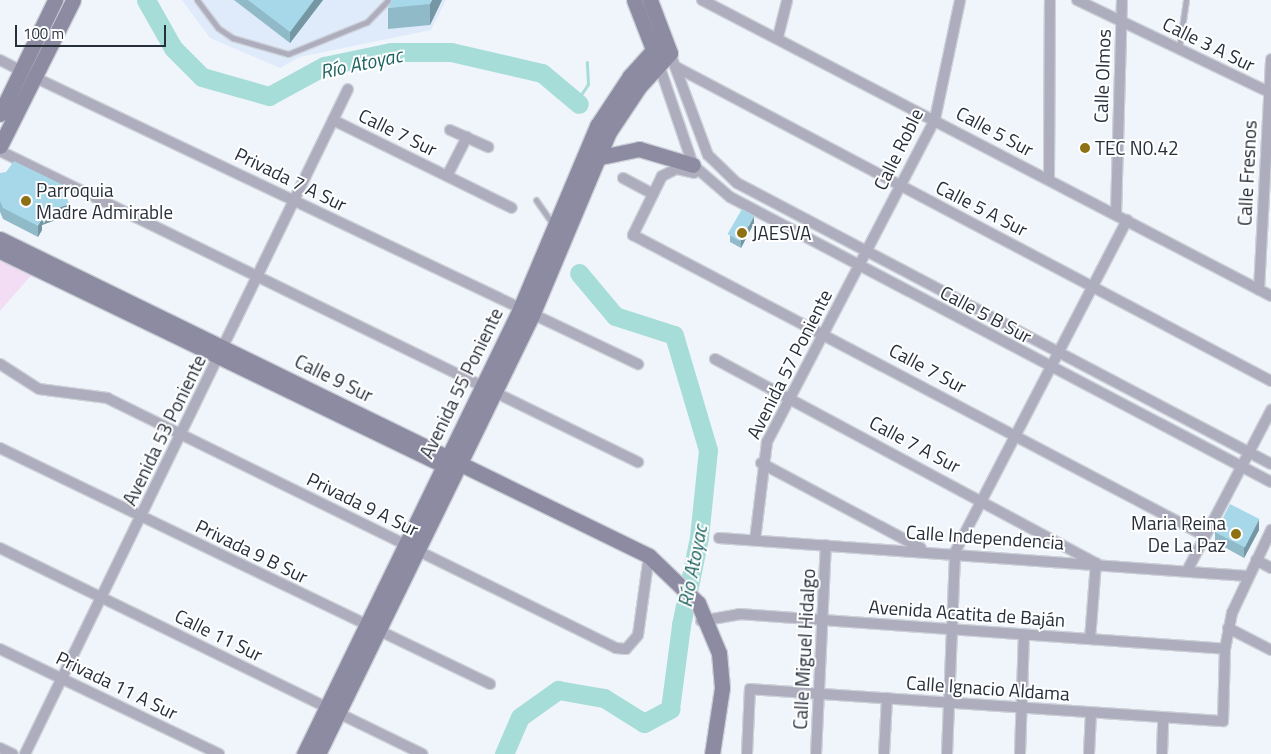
<!DOCTYPE html>
<html>
<head>
<meta charset="utf-8">
<style>
	body { margin:0 }
	#map { position:relative; width:1271px; height:754px; overflow:hidden; background:#f0f5fb; font-family:"Titillium Web",sans-serif }
	div>[style] { position:absolute }
	.built>* { inset:0; background:#dfebfa }
	.green>* { inset:0; background:#f2ddf5 }
	.stream>* { height:3px; margin:-1.5px; padding:0 1.5px; transform-origin:1.5px; border-radius:1.5px; background:#a7ddd8 }
	.river>* { height:19px; margin:-9.5px; padding:0 9.5px; transform-origin:9.5px; border-radius:9.5px; background:#a7ddd8 }
	.roads { filter:drop-shadow(1px 0 #ccd1d8) drop-shadow(-1px 0 #ccd1d8) drop-shadow(0 1px #ccd1d8) drop-shadow(0 -1px #ccd1d8) }
	.service>* { height:5px; margin:-2.5px; padding:0 2.5px; transform-origin:2.5px; border-radius:2.5px; background:#aeadbd }
	.minor>* { height:10px; margin:-5px; padding:0 5px; transform-origin:5px; border-radius:5px; background:#aeadbd }
	.secondary>* { height:15px; margin:-7.5px; padding:0 7.5px; transform-origin:7.5px; border-radius:7.5px; background:#8d8ba2 }
	.wall>* { inset:0; background:#90bac8 }
	.shaded-wall>* { inset:0; background:#7597a3 }
	.building>* { inset:0; background:#a7d8e9; transform-origin:0 0 }
	.dots>* { width:14px; height:14px; translate:-50% -50%; box-sizing:border-box; border:2px solid #fff; border-radius:50% }
	span { translate:-50% -50%; white-space:nowrap; text-align:center; line-height:1.15; -webkit-text-stroke:4px #fff; paint-order:stroke }
	.street-label { font-size:19px; color:#272f3b }
	.poi-label { font-size:19px; color:#272f3b }
	.left { translate:0 -50%; text-align:left }
	.right { translate:-100% -50%; text-align:right }
	.water-label { font-size:20px; color:#1d645f; font-style:italic }
	.scale { position:absolute; left:15px; top:25px; width:151px; height:22px; box-sizing:border-box; border:2px solid #272f3b; border-top:0; padding-left:6px; font-size:15px; line-height:18px; white-space:nowrap; color:#272f3b; -webkit-text-stroke:4px #fff; paint-order:stroke }
</style>
</head>
<body>
<div id="map">
	<div class="built">
		<i style="clip-path:polygon(182px 0,446px 0,431px 30px,300px 57px,280px 68px,210px 38px)"></i>
	</div>
	<div class="green">
		<i style="clip-path:polygon(0 254px,35px 271px,0 311px)"></i>
	</div>
	<div class="stream">
		<i style="left:578px;top:99px;width:18px;rotate:-56deg"></i>
		<i style="left:588px;top:84px;width:22px;rotate:-93deg"></i>
	</div>
	<div class="river">
		<i style="left:146px;top:0;width:55px;rotate:60.6deg"></i>
		<i style="left:173px;top:48px;width:41px;rotate:45deg"></i>
		<i style="left:202px;top:77px;width:70px;rotate:15.8deg"></i>
		<i style="left:269px;top:96px;width:63px;rotate:-28.6deg"></i>
		<i style="left:324px;top:66px;width:68px;rotate:-11.8deg"></i>
		<i style="left:391px;top:52px;width:60px"></i>
		<i style="left:451px;top:52px;width:93px;rotate:13deg"></i>
		<i style="left:542px;top:73px;width:48px;rotate:40deg"></i>
		<i style="left:504px;top:754px;width:40px;rotate:-66.6deg"></i>
		<i style="left:520px;top:717px;width:47px;rotate:-35.4deg"></i>
		<i style="left:558px;top:690px;width:47px;rotate:9.9deg"></i>
		<i style="left:604px;top:698px;width:47px;rotate:32deg"></i>
		<i style="left:644px;top:723px;width:30px;rotate:-28deg"></i>
		<i style="left:670px;top:709px;width:85px;rotate:-82.5deg"></i>
		<i style="left:681px;top:625px;width:90px;rotate:-78.4deg"></i>
		<i style="left:699px;top:537px;width:87px;rotate:-84.1deg"></i>
		<i style="left:708px;top:450px;width:120px;rotate:-106.5deg"></i>
		<i style="left:674px;top:335px;width:62px;rotate:-162.1deg"></i>
		<i style="left:615px;top:316px;width:56px;rotate:-129.9deg"></i>
	</div>
	<div class="roads">
		<div class="service">
			<i style="left:197px;top:0;width:35px;rotate:53deg"></i>
			<i style="left:218px;top:28px;width:18px;rotate:34deg"></i>
			<i style="left:233px;top:38px;width:57px;rotate:16.2deg"></i>
			<i style="left:288px;top:54px;width:85px;rotate:-22.1deg"></i>
			<i style="left:367px;top:22px;width:30px;rotate:-46deg"></i>
			<i style="left:1179px;top:48px;width:49px;rotate:-81.7deg"></i>
			<i style="left:536px;top:200px;width:32px;rotate:55deg"></i>
		</div>
		<div class="minor">
			<i style="left:702px;top:0;width:641px;rotate:27.48deg"></i>
			<i style="left:1077px;top:0;width:215px;rotate:25.6deg"></i>
			<i style="left:778px;top:37px;width:38px;rotate:-76deg"></i>
			<i style="left:670px;top:53px;width:109px;rotate:69.6deg"></i>
			<i style="left:708px;top:155px;width:40px;rotate:44deg"></i>
			<i style="left:737px;top:183px;width:603px;rotate:27.75deg"></i>
			<i style="left:0;top:60px;width:25px;rotate:27deg"></i>
			<i style="left:659px;top:65px;width:106px;rotate:71.2deg"></i>
			<i style="left:693px;top:165px;width:49px;rotate:40.9deg"></i>
			<i style="left:730px;top:197px;width:611px;rotate:27.78deg"></i>
			<i style="left:676px;top:67px;width:673px;rotate:27.82deg"></i>
			<i style="left:34px;top:77px;width:669px;rotate:25.42deg"></i>
			<i style="left:333px;top:120px;width:199px;rotate:26.2deg"></i>
			<i style="left:450px;top:130px;width:42px;rotate:24.1deg"></i>
			<i style="left:0;top:151px;width:710px;rotate:25.99deg"></i>
			<i style="left:694px;top:173px;width:18px;rotate:-167deg"></i>
			<i style="left:676px;top:169px;width:16px;rotate:153deg"></i>
			<i style="left:662px;top:176px;width:66px;rotate:116.2deg"></i>
			<i style="left:633px;top:235px;width:646px;rotate:27.75deg"></i>
			<i style="left:447px;top:176px;width:44px;rotate:-62.9deg"></i>
			<i style="left:623px;top:178px;width:34px;rotate:28deg"></i>
			<i style="left:1049px;top:179px;width:179px;rotate:-89.7deg"></i>
			<i style="left:1116px;top:214px;width:214px;rotate:-88.4deg"></i>
			<i style="left:1259px;top:290px;width:231px;rotate:-87deg"></i>
			<i style="left:715px;top:359px;width:432px;rotate:28.2deg"></i>
			<i style="left:1096px;top:563px;width:76px;rotate:94.5deg"></i>
			<i style="left:0;top:364px;width:46px;rotate:32.7deg"></i>
			<i style="left:39px;top:389px;width:69px;rotate:7.5deg"></i>
			<i style="left:107px;top:398px;width:567px;rotate:26.16deg"></i>
			<i style="left:616px;top:648px;width:10px;rotate:6deg"></i>
			<i style="left:626px;top:649px;width:18px;rotate:-49deg"></i>
			<i style="left:638px;top:635px;width:80px;rotate:-82.1deg"></i>
			<i style="left:0;top:448px;width:544px;rotate:25.72deg"></i>
			<i style="left:761px;top:463px;width:181px;rotate:28deg"></i>
			<i style="left:719px;top:538px;width:529px;rotate:4.12deg"></i>
			<i style="left:755px;top:540px;width:99px;rotate:-83deg"></i>
			<i style="left:767px;top:442px;width:364px;rotate:-62.5deg"></i>
			<i style="left:935px;top:119px;width:122px;rotate:-78.1deg"></i>
			<i style="left:0;top:548px;width:470px;rotate:26deg"></i>
			<i style="left:1256px;top:560px;width:17px;rotate:28deg"></i>
			<i style="left:1187px;top:571px;width:182px;rotate:-62.4deg"></i>
			<i style="left:701px;top:621px;width:39px;rotate:-10deg"></i>
			<i style="left:739px;top:614px;width:487px;rotate:4.1deg"></i>
			<i style="left:1228px;top:628px;width:48px;rotate:27.1deg"></i>
			<i style="left:0;top:649px;width:243px;rotate:25.6deg"></i>
			<i style="left:0;top:748px;width:14px;rotate:25deg"></i>
			<i style="left:25px;top:754px;width:739px;rotate:-64.09deg"></i>
			<i style="left:747px;top:754px;width:65px;rotate:-87.4deg"></i>
			<i style="left:750px;top:689px;width:474px;rotate:3.9deg"></i>
			<i style="left:1223px;top:721px;width:72px;rotate:-88.4deg"></i>
			<i style="left:1225px;top:649px;width:37px;rotate:-79deg"></i>
			<i style="left:1232px;top:613px;width:92px;rotate:-64.8deg"></i>
			<i style="left:816px;top:754px;width:209px;rotate:-87.3deg"></i>
			<i style="left:884px;top:754px;width:56px;rotate:-86.9deg"></i>
			<i style="left:947px;top:754px;width:202px;rotate:-87.7deg"></i>
			<i style="left:955px;top:552px;width:374px;rotate:-62.6deg"></i>
			<i style="left:1020px;top:754px;width:119px;rotate:-88.1deg"></i>
			<i style="left:1089px;top:754px;width:41px;rotate:-87.2deg"></i>
			<i style="left:1162px;top:754px;width:36px;rotate:-88deg"></i>
		</div>
		<div class="secondary">
			<i style="left:634px;top:0;width:61px;rotate:68.9deg"></i>
			<i style="left:0;top:114px;width:127px;rotate:-64.2deg"></i>
			<i style="left:0;top:146px;width:163px;rotate:-63.4deg"></i>
			<i style="left:596px;top:158px;width:44px;rotate:-11.8deg"></i>
			<i style="left:639px;top:149px;width:56px;rotate:16.5deg"></i>
			<i style="left:0;top:239px;width:722px;rotate:26.03deg"></i>
			<i style="left:649px;top:556px;width:68px;rotate:43.8deg"></i>
			<i style="left:698px;top:603px;width:54px;rotate:67.2deg"></i>
			<i style="left:719px;top:653px;width:35px;rotate:85deg"></i>
			<i style="left:722px;top:688px;width:67px;rotate:98.6deg"></i>
			<i style="left:0;top:251px;width:506px;rotate:25.76deg"></i>
			<i style="left:304px;top:754px;width:495px;rotate:-64.1deg"></i>
			<i style="left:520px;top:309px;width:199px;rotate:-67.2deg"></i>
			<i style="left:597px;top:126px;width:60px;rotate:-56.6deg"></i>
			<i style="left:630px;top:76px;width:51px;rotate:-48.2deg"></i>
			<i style="left:318px;top:754px;width:488px;rotate:-64deg"></i>
			<i style="left:532px;top:315px;width:199px;rotate:-67.2deg"></i>
			<i style="left:609px;top:132px;width:54px;rotate:-56.3deg"></i>
			<i style="left:639px;top:87px;width:46px;rotate:-47.6deg"></i>
			<i style="left:670px;top:53px;width:57px;rotate:-110.7deg"></i>
		</div>
	</div>
	<div class="wall">
		<i style="clip-path:polygon(234px 0,323px 0,290px 43px)"></i>
		<i style="clip-path:polygon(442px 0,430px 25px,388px 29px,388px 8px)"></i>
		<i style="clip-path:polygon(0 173px,69px 215px,42px 225px,42px 230px,38px 237px,3px 219px,0 212px)"></i>
		<i style="clip-path:polygon(754px 223px,741px 248px,730px 242px,730px 235px)"></i>
		<i style="clip-path:polygon(1259px 530px,1244px 558px,1215px 542px,1215px 532px)"></i>
	</div>
	<div class="shaded-wall">
		<i style="clip-path:polygon(314px 0,323px 0,290px 43px,290px 32px)"></i>
		<i style="clip-path:polygon(432px 0,442px 0,430px 25px,430px 4px)"></i>
		<i style="clip-path:polygon(69px 204px,69px 215px,42px 225px,42px 230px,38px 237px,38px 226px,35px 216px)"></i>
		<i style="clip-path:polygon(754px 216px,754px 223px,741px 248px,741px 241px)"></i>
		<i style="clip-path:polygon(1259px 519px,1259px 530px,1244px 558px,1244px 547px)"></i>
	</div>
	<div class="building">
		<i style="clip-path:polygon(248px 0,314px 0,290px 32px)"></i>
		<i style="clip-path:polygon(392px 0,432px 0,430px 4px,388px 8px)"></i>
		<i style="clip-path:polygon(14px 161px,63px 185px,69px 204px,35px 216px,42px 219px,38px 226px,3px 208px,0 201px,0 173px,6px 172px)"></i>
		<i style="left:742px;top:209px;width:14px;height:29px;rotate:30deg"></i>
		<i style="left:1230px;top:504px;width:33px;height:32px;rotate:27deg"></i>
	</div>
	<div class="dots">
		<i style="left:1085px;top:148px;background:#8f7115"></i>
		<i style="left:26px;top:201px;background:#8f7115"></i>
		<i style="left:742px;top:233px;background:#8f7115"></i>
		<i style="left:1236px;top:534px;background:#8f7115"></i>
	</div>
	<div class="street-label">
		<span style="left:1209px;top:44px;rotate:26deg">Calle 3 A Sur</span>
		<span style="left:1102px;top:76px;rotate:-88deg">Calle Olmos</span>
		<span style="left:995px;top:131px;rotate:28deg">Calle 5 Sur</span>
		<span style="left:398px;top:132px;rotate:26deg">Calle 7 Sur</span>
		<span style="left:898px;top:149px;rotate:-64deg">Calle Roble</span>
		<span style="left:1247px;top:173px;rotate:-87deg">Calle Fresnos</span>
		<span style="left:291px;top:179px;rotate:26deg">Privada 7 A Sur</span>
		<span style="left:982px;top:208px;rotate:27deg">Calle 5 A Sur</span>
		<span style="left:986px;top:314px;rotate:28deg">Calle 5 B Sur</span>
		<span style="left:789px;top:364px;rotate:-63deg">Avenida 57 Poniente</span>
		<span style="left:928px;top:368px;rotate:28deg">Calle 7 Sur</span>
		<span style="left:334px;top:378px;rotate:26deg">Calle 9 Sur</span>
		<span style="left:461px;top:383px;rotate:-64deg">Avenida 55 Poniente</span>
		<span style="left:164px;top:430px;rotate:-64deg">Avenida 53 Poniente</span>
		<span style="left:915px;top:444px;rotate:28deg">Calle 7 A Sur</span>
		<span style="left:363px;top:504px;rotate:26deg">Privada 9 A Sur</span>
		<span style="left:985px;top:537px;rotate:4deg">Calle Independencia</span>
		<span style="left:252px;top:551px;rotate:26deg">Privada 9 B Sur</span>
		<span style="left:967px;top:613px;rotate:4deg">Avenida Acatita de Baján</span>
		<span style="left:219px;top:635px;rotate:26deg">Calle 11 Sur</span>
		<span style="left:804px;top:649px;rotate:-87deg">Calle Miguel Hidalgo</span>
		<span style="left:117px;top:685px;rotate:26deg">Privada 11 A Sur</span>
		<span style="left:988px;top:688px;rotate:4deg">Calle Ignacio Aldama</span>
	</div>
	<div class="poi-label">
		<span class="left" style="left:1095px;top:148px">TEC N0.42</span>
		<span class="left" style="left:36px;top:201px">Parroquia<br>Madre Admirable</span>
		<span class="left" style="left:752px;top:233px">JAESVA</span>
		<span class="right" style="left:1226px;top:534px">Maria Reina<br>De La Paz</span>
	</div>
	<div class="water-label">
		<span style="left:361px;top:63px;rotate:-12deg">Río Atoyac</span>
		<span style="left:692px;top:566px;rotate:-79deg">Río Atoyac</span>
	</div>
	<div class="scale">100 m</div>
</div>
</body>
</html>
